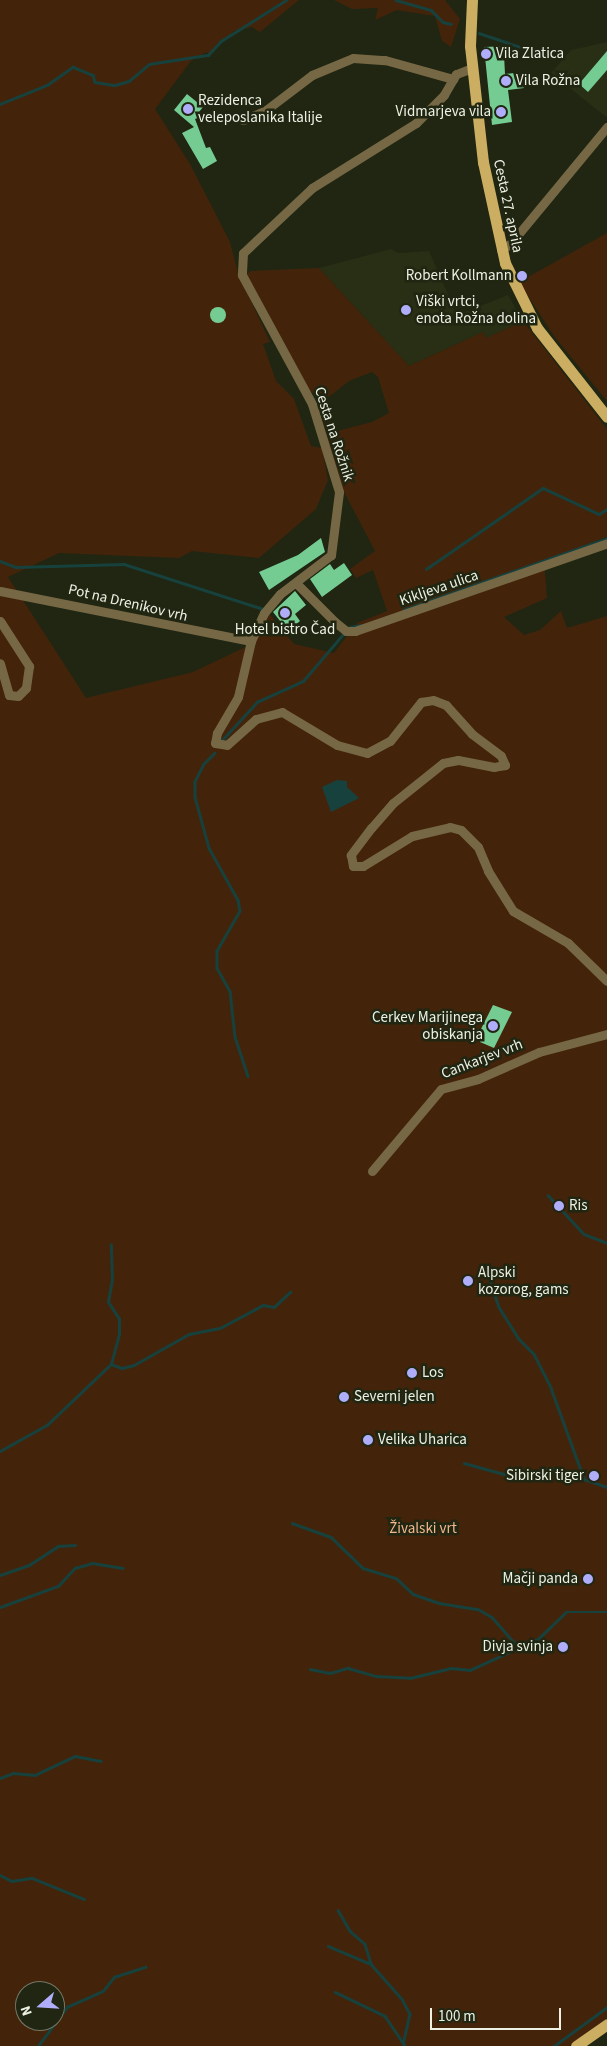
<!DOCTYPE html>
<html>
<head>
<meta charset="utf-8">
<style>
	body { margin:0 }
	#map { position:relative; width:607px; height:2046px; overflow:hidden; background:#202611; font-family:"Source Sans 3",sans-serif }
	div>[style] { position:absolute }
	.built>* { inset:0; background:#282f14 }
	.green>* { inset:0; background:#43240b }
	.water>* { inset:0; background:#17413d }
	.stream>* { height:2.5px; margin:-1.25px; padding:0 1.25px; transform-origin:1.25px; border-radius:1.25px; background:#17413d }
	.building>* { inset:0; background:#74cc93 }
	.round { border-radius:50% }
	.minor>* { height:9px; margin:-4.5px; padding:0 4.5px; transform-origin:4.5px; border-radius:4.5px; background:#766845 }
	.major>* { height:11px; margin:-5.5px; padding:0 5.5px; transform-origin:5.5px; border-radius:5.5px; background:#cbae62 }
	.dots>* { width:14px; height:14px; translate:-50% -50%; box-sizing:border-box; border:2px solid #202611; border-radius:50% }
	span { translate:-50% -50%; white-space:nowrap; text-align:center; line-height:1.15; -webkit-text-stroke:5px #202611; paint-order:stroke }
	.poi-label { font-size:15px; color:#edf1e4 }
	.left { translate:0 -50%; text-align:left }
	.right { translate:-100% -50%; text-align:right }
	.street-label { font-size:15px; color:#edf1e4 }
	.park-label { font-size:15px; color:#f3b78d }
	.north { position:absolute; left:15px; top:1981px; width:50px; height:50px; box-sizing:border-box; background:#202611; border:1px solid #727765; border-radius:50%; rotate:251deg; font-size:14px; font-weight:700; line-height:20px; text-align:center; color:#edf1e4 }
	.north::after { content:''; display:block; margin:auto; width:18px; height:22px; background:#b0aefa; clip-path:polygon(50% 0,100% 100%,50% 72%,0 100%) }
	.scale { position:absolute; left:430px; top:2008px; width:131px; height:22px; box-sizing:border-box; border:2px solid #edf1e4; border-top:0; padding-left:6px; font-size:15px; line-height:18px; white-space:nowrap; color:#edf1e4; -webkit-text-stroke:4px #202611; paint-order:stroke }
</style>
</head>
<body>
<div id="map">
	<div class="built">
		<i style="clip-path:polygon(607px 42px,607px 116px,606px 117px,551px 73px,571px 50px)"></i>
		<i style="clip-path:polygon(391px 249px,398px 253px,429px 251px,457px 315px,508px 295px,523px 321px,486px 338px,483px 332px,409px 366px,319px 268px)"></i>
	</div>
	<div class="green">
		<i style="clip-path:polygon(evenodd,0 0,299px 0,260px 32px,252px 27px,234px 31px,209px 54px,206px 52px,191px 61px,155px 109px,190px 164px,230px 242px,238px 273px,270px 342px,263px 344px,276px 381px,294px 399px,311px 446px,322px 448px,328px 480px,316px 509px,259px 558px,192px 551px,179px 558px,59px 553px,8px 577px,86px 698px,193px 672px,254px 643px,268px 612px,294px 644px,334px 653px,357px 623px,387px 611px,373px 570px,356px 578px,350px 569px,375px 551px,342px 488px,317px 408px,325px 402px,334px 432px,372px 422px,389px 413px,378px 377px,372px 372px,349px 381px,330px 396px,318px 398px,309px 390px,245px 275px,251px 271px,319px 268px,409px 366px,483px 332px,486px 338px,523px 321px,607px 429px,607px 537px,544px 561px,547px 598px,504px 617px,524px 635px,540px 630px,561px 611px,567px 628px,607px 616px,607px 2018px,569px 2046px,0 2046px,0 0,25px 1991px,55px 1991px,55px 2021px,25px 2021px,25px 1991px)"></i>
		<i style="clip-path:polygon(334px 0,445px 0,460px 19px,451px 47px,442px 41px,435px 16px,397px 10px,375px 20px,378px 8px,352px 9px)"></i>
		<i style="clip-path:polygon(607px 233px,607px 401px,554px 336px,519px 282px)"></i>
	</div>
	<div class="water">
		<i style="clip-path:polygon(337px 780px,347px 781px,347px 787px,359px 798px,331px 812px,322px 787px)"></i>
	</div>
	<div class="stream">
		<i style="left:396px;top:0;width:36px;rotate:16deg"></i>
		<i style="left:431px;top:10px;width:17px;rotate:45deg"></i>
		<i style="left:443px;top:22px;width:8px;rotate:14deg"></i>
		<i style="left:479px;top:33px;width:78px;rotate:18.7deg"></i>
		<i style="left:0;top:104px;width:51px;rotate:-22deg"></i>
		<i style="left:47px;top:85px;width:32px;rotate:-35deg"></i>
		<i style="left:73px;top:67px;width:22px;rotate:22deg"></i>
		<i style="left:93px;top:75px;width:7px;rotate:74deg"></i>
		<i style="left:95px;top:82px;width:20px;rotate:9deg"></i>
		<i style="left:115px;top:85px;width:15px;rotate:-16deg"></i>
		<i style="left:129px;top:81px;width:26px;rotate:-40deg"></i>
		<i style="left:149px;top:64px;width:60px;rotate:-8.7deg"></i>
		<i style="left:208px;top:55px;width:19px;rotate:-47deg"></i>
		<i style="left:221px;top:41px;width:77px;rotate:-32.2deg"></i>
		<i style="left:0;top:561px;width:17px;rotate:21deg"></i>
		<i style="left:16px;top:567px;width:108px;rotate:-1.6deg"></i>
		<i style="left:124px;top:564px;width:146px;rotate:17.9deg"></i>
		<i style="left:426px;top:569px;width:142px;rotate:-34.7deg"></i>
		<i style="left:543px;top:488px;width:62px;rotate:24.9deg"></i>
		<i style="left:599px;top:514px;width:9px;rotate:-32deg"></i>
		<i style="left:403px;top:610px;width:216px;rotate:-19.4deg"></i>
		<i style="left:350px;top:627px;width:11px;rotate:-10deg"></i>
		<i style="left:222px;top:740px;width:52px;rotate:-47.4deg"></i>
		<i style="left:257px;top:702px;width:51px;rotate:-24.5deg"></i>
		<i style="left:303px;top:681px;width:63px;rotate:-49.5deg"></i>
		<i style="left:215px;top:753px;width:16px;rotate:135deg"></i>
		<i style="left:204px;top:764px;width:20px;rotate:117deg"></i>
		<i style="left:195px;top:782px;width:15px;rotate:90deg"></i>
		<i style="left:195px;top:797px;width:53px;rotate:74.6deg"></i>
		<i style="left:209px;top:848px;width:60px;rotate:60.9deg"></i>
		<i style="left:238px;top:900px;width:11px;rotate:80deg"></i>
		<i style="left:240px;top:911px;width:46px;rotate:119.9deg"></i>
		<i style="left:217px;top:951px;width:17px;rotate:90deg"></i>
		<i style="left:217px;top:968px;width:26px;rotate:61deg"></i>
		<i style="left:230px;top:991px;width:46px;rotate:83.8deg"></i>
		<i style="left:235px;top:1037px;width:41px;rotate:71.6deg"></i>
		<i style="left:548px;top:1195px;width:53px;rotate:47.3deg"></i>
		<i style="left:584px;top:1234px;width:25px;rotate:21deg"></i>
		<i style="left:488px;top:1275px;width:34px;rotate:71deg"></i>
		<i style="left:499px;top:1307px;width:36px;rotate:58deg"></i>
		<i style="left:518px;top:1338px;width:23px;rotate:45deg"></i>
		<i style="left:534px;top:1354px;width:38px;rotate:63deg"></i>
		<i style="left:551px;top:1388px;width:94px;rotate:70deg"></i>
		<i style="left:111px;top:1364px;width:30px;rotate:-75deg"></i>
		<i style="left:119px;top:1335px;width:16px;rotate:-90deg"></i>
		<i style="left:119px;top:1319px;width:20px;rotate:-123deg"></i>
		<i style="left:108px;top:1302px;width:23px;rotate:-80deg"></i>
		<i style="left:112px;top:1279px;width:34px;rotate:-92deg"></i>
		<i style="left:0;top:1451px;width:54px;rotate:-29deg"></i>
		<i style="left:47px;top:1425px;width:88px;rotate:-43.6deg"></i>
		<i style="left:111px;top:1364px;width:12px;rotate:20deg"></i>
		<i style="left:122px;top:1368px;width:12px;rotate:-14deg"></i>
		<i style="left:134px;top:1365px;width:63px;rotate:-29.4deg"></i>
		<i style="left:189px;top:1334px;width:32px;rotate:-11deg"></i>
		<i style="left:220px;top:1328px;width:49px;rotate:-28.1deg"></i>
		<i style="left:263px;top:1305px;width:11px;rotate:10deg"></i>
		<i style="left:274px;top:1307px;width:22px;rotate:-43deg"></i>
		<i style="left:464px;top:1463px;width:41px;rotate:15.4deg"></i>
		<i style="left:504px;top:1474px;width:51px;rotate:-5.6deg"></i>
		<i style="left:555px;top:1469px;width:55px;rotate:19.1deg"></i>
		<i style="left:292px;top:1523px;width:41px;rotate:19.7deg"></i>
		<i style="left:331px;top:1537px;width:45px;rotate:44.1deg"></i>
		<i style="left:363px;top:1568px;width:34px;rotate:17deg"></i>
		<i style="left:396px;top:1578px;width:23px;rotate:43deg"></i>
		<i style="left:413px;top:1594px;width:28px;rotate:19deg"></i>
		<i style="left:439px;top:1603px;width:39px;rotate:9deg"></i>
		<i style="left:478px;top:1609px;width:16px;rotate:30deg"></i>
		<i style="left:492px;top:1617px;width:38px;rotate:49deg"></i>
		<i style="left:0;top:1575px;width:31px;rotate:-19deg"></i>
		<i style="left:29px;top:1565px;width:35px;rotate:-33deg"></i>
		<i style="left:58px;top:1546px;width:17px;rotate:-3deg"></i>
		<i style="left:0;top:1607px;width:62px;rotate:-19.9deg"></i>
		<i style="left:58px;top:1586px;width:25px;rotate:-47deg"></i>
		<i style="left:75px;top:1568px;width:18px;rotate:-16deg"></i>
		<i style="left:92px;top:1563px;width:31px;rotate:9deg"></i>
		<i style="left:310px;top:1669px;width:20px;rotate:11deg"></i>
		<i style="left:330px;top:1673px;width:19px;rotate:-16deg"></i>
		<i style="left:348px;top:1668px;width:29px;rotate:16deg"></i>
		<i style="left:376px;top:1676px;width:34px;rotate:3deg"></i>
		<i style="left:410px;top:1678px;width:42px;rotate:-13.7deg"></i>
		<i style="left:451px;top:1668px;width:19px;rotate:6deg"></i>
		<i style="left:470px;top:1670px;width:75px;rotate:-24.5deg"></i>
		<i style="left:538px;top:1639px;width:39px;rotate:-44deg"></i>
		<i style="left:566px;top:1612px;width:41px"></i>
		<i style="left:0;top:1778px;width:14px;rotate:-21deg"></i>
		<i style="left:13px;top:1773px;width:22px;rotate:5deg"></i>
		<i style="left:35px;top:1775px;width:44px;rotate:-25.4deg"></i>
		<i style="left:75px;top:1756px;width:26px;rotate:11deg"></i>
		<i style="left:0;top:1875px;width:13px;rotate:27deg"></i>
		<i style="left:12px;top:1881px;width:20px;rotate:-9deg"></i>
		<i style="left:32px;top:1878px;width:56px;rotate:22deg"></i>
		<i style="left:338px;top:1910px;width:24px;rotate:60deg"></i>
		<i style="left:350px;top:1931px;width:20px;rotate:41deg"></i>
		<i style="left:365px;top:1944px;width:21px;rotate:73deg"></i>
		<i style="left:328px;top:1946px;width:47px;rotate:22.7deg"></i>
		<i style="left:371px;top:1964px;width:47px;rotate:48.5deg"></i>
		<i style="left:402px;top:1999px;width:17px;rotate:62deg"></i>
		<i style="left:410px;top:2014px;width:28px;rotate:103deg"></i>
		<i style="left:335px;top:1992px;width:55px;rotate:25.6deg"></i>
		<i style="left:385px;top:2016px;width:36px;rotate:56deg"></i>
		<i style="left:38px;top:2046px;width:49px;rotate:-53.4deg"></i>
		<i style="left:67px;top:2007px;width:39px;rotate:-24deg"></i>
		<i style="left:103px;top:1991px;width:18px;rotate:-52deg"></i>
		<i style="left:114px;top:1977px;width:33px;rotate:-18deg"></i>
		<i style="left:554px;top:2046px;width:66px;rotate:-36.3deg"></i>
	</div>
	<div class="building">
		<i style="clip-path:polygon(511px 46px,512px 54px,504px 55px,505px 74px,514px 73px,515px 80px,523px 79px,524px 88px,508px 90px,512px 122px,492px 125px,484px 47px)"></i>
		<i style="clip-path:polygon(607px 51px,607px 70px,588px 92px,579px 84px)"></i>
		<i style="clip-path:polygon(187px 94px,203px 107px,199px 112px,203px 116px,195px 119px,206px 148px,210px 147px,217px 161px,203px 169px,182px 133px,194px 127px,174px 110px)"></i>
		<i class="round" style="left:210px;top:307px;width:16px;height:16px"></i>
		<i style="clip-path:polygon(321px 538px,325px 552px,269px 590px,259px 572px,298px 555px)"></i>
		<i style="clip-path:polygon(344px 563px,352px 575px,322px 597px,310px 579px,330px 564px,334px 570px)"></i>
		<i style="clip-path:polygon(295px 591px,306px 605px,295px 614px,300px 621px,288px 631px,273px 612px)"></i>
		<i style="clip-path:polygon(493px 1005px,512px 1012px,494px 1048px,480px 1042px,484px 1033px,480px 1031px)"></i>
	</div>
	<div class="minor">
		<i style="left:472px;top:68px;width:17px;rotate:159deg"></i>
		<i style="left:456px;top:74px;width:24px;rotate:120deg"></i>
		<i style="left:444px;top:95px;width:40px;rotate:135deg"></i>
		<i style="left:416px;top:123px;width:123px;rotate:148deg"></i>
		<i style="left:312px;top:188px;width:95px;rotate:136.7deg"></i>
		<i style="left:243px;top:253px;width:22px;rotate:93deg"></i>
		<i style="left:242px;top:275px;width:147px;rotate:61.5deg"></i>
		<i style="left:312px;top:404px;width:92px;rotate:72.9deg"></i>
		<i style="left:339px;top:492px;width:64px;rotate:97.2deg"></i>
		<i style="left:331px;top:555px;width:64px;rotate:142.6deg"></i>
		<i style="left:280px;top:594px;width:25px;rotate:130deg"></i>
		<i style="left:264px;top:613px;width:31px;rotate:115deg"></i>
		<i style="left:251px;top:641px;width:57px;rotate:103.1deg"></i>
		<i style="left:238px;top:697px;width:42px;rotate:120.3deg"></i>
		<i style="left:217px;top:733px;width:10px;rotate:101deg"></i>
		<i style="left:215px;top:743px;width:12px;rotate:9deg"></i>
		<i style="left:227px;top:745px;width:39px;rotate:-42deg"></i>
		<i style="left:256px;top:719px;width:27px;rotate:-15deg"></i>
		<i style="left:282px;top:712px;width:64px;rotate:31deg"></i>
		<i style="left:337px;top:745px;width:31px;rotate:15deg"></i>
		<i style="left:367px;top:753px;width:26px;rotate:-28deg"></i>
		<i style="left:390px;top:741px;width:50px;rotate:-51.5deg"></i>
		<i style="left:421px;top:702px;width:12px;rotate:-9deg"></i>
		<i style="left:433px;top:700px;width:14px;rotate:21deg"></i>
		<i style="left:446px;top:705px;width:39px;rotate:48deg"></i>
		<i style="left:472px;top:734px;width:36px;rotate:37deg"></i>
		<i style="left:501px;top:756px;width:10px;rotate:66deg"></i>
		<i style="left:505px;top:765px;width:11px;rotate:170deg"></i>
		<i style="left:494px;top:767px;width:37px;rotate:-169deg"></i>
		<i style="left:458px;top:760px;width:15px;rotate:169deg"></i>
		<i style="left:443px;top:763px;width:64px;rotate:141.3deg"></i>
		<i style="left:393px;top:803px;width:33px;rotate:131deg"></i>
		<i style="left:371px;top:828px;width:34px;rotate:127deg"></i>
		<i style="left:351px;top:855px;width:11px;rotate:80deg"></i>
		<i style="left:353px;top:866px;width:10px"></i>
		<i style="left:363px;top:866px;width:57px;rotate:-31.5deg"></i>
		<i style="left:412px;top:836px;width:39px;rotate:-13deg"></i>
		<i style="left:450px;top:827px;width:11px;rotate:15deg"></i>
		<i style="left:461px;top:830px;width:24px;rotate:45deg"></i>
		<i style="left:478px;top:847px;width:26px;rotate:67deg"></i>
		<i style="left:488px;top:871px;width:47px;rotate:58deg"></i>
		<i style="left:513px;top:911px;width:64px;rotate:30.2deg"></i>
		<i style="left:568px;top:943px;width:54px;rotate:44.3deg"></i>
		<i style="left:243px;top:120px;width:25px;rotate:-23deg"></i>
		<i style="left:266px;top:110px;width:58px;rotate:-37.3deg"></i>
		<i style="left:312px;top:75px;width:44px;rotate:-22.5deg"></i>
		<i style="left:353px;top:58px;width:32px;rotate:4deg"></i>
		<i style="left:385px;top:60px;width:71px;rotate:15.6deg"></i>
		<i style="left:501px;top:250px;width:12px;rotate:-35deg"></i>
		<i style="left:511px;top:243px;width:151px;rotate:-50.4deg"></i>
		<i style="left:296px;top:583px;width:55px;rotate:45deg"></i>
		<i style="left:335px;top:622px;width:14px;rotate:39deg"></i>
		<i style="left:346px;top:631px;width:9px"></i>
		<i style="left:355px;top:631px;width:267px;rotate:-19.2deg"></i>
		<i style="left:0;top:591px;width:256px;rotate:11.3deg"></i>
		<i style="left:0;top:621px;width:54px;rotate:57.2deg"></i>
		<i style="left:29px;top:666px;width:22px;rotate:98deg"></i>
		<i style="left:26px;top:688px;width:11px;rotate:135deg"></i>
		<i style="left:18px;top:696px;width:9px;rotate:-174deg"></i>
		<i style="left:9px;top:695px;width:33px;rotate:-106deg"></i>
		<i style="left:372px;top:1171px;width:107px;rotate:-49.9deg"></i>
		<i style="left:441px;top:1089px;width:38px;rotate:-15deg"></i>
		<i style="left:478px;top:1079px;width:67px;rotate:-23.9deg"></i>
		<i style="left:539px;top:1052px;width:70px;rotate:-14.8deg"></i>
	</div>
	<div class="major">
		<i style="left:472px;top:0;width:46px;rotate:92.5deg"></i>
		<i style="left:470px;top:46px;width:117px;rotate:83.6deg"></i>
		<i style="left:483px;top:162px;width:103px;rotate:77.7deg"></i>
		<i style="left:505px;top:263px;width:72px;rotate:63.8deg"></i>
		<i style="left:537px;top:328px;width:113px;rotate:51.8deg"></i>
		<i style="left:576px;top:2046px;width:38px;rotate:-35deg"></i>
	</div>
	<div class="dots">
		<i style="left:486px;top:54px;background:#b0aefa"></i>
		<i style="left:506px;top:81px;background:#b0aefa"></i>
		<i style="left:188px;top:109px;background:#b0aefa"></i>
		<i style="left:501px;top:112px;background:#b0aefa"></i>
		<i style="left:522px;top:276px;background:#b0aefa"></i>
		<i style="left:406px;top:310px;background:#b0aefa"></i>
		<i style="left:285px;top:613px;background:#b0aefa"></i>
		<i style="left:493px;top:1026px;background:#b0aefa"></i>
		<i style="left:559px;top:1206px;background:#b0aefa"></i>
		<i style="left:468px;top:1281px;background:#b0aefa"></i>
		<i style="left:412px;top:1373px;background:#b0aefa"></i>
		<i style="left:344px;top:1397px;background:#b0aefa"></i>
		<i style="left:368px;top:1440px;background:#b0aefa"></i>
		<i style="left:594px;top:1476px;background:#b0aefa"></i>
		<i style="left:588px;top:1579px;background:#b0aefa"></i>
		<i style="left:563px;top:1647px;background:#b0aefa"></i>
	</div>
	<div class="poi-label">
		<span class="left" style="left:496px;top:54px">Vila Zlatica</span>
		<span class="left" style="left:516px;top:81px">Vila Rožna</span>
		<span class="left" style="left:198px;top:109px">Rezidenca<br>veleposlanika Italije</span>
		<span class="right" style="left:491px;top:112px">Vidmarjeva vila</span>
		<span class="right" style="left:512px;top:276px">Robert Kollmann</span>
		<span class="left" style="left:416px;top:310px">Viški vrtci,<br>enota Rožna dolina</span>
		<span style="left:285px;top:630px">Hotel bistro Čad</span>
		<span class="right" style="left:483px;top:1026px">Cerkev Marijinega<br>obiskanja</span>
		<span class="left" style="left:569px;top:1206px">Ris</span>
		<span class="left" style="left:478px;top:1281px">Alpski<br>kozorog, gams</span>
		<span class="left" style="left:422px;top:1373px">Los</span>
		<span class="left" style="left:354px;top:1397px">Severni jelen</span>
		<span class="left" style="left:378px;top:1440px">Velika Uharica</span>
		<span class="right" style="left:584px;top:1476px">Sibirski tiger</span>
		<span class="right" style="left:578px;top:1579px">Mačji panda</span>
		<span class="right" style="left:553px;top:1647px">Divja svinja</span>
	</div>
	<div class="street-label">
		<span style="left:508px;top:206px;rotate:78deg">Cesta 27. aprila</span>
		<span style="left:334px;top:434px;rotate:72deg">Cesta na Rožnik</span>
		<span style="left:439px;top:588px;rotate:-19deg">Kikljeva ulica</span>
		<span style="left:128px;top:603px;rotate:13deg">Pot na Drenikov vrh</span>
		<span style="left:482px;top:1059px;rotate:-21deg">Cankarjev vrh</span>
	</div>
	<div class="park-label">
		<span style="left:423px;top:1529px">Živalski vrt</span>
	</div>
	<div class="north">N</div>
	<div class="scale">100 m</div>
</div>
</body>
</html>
